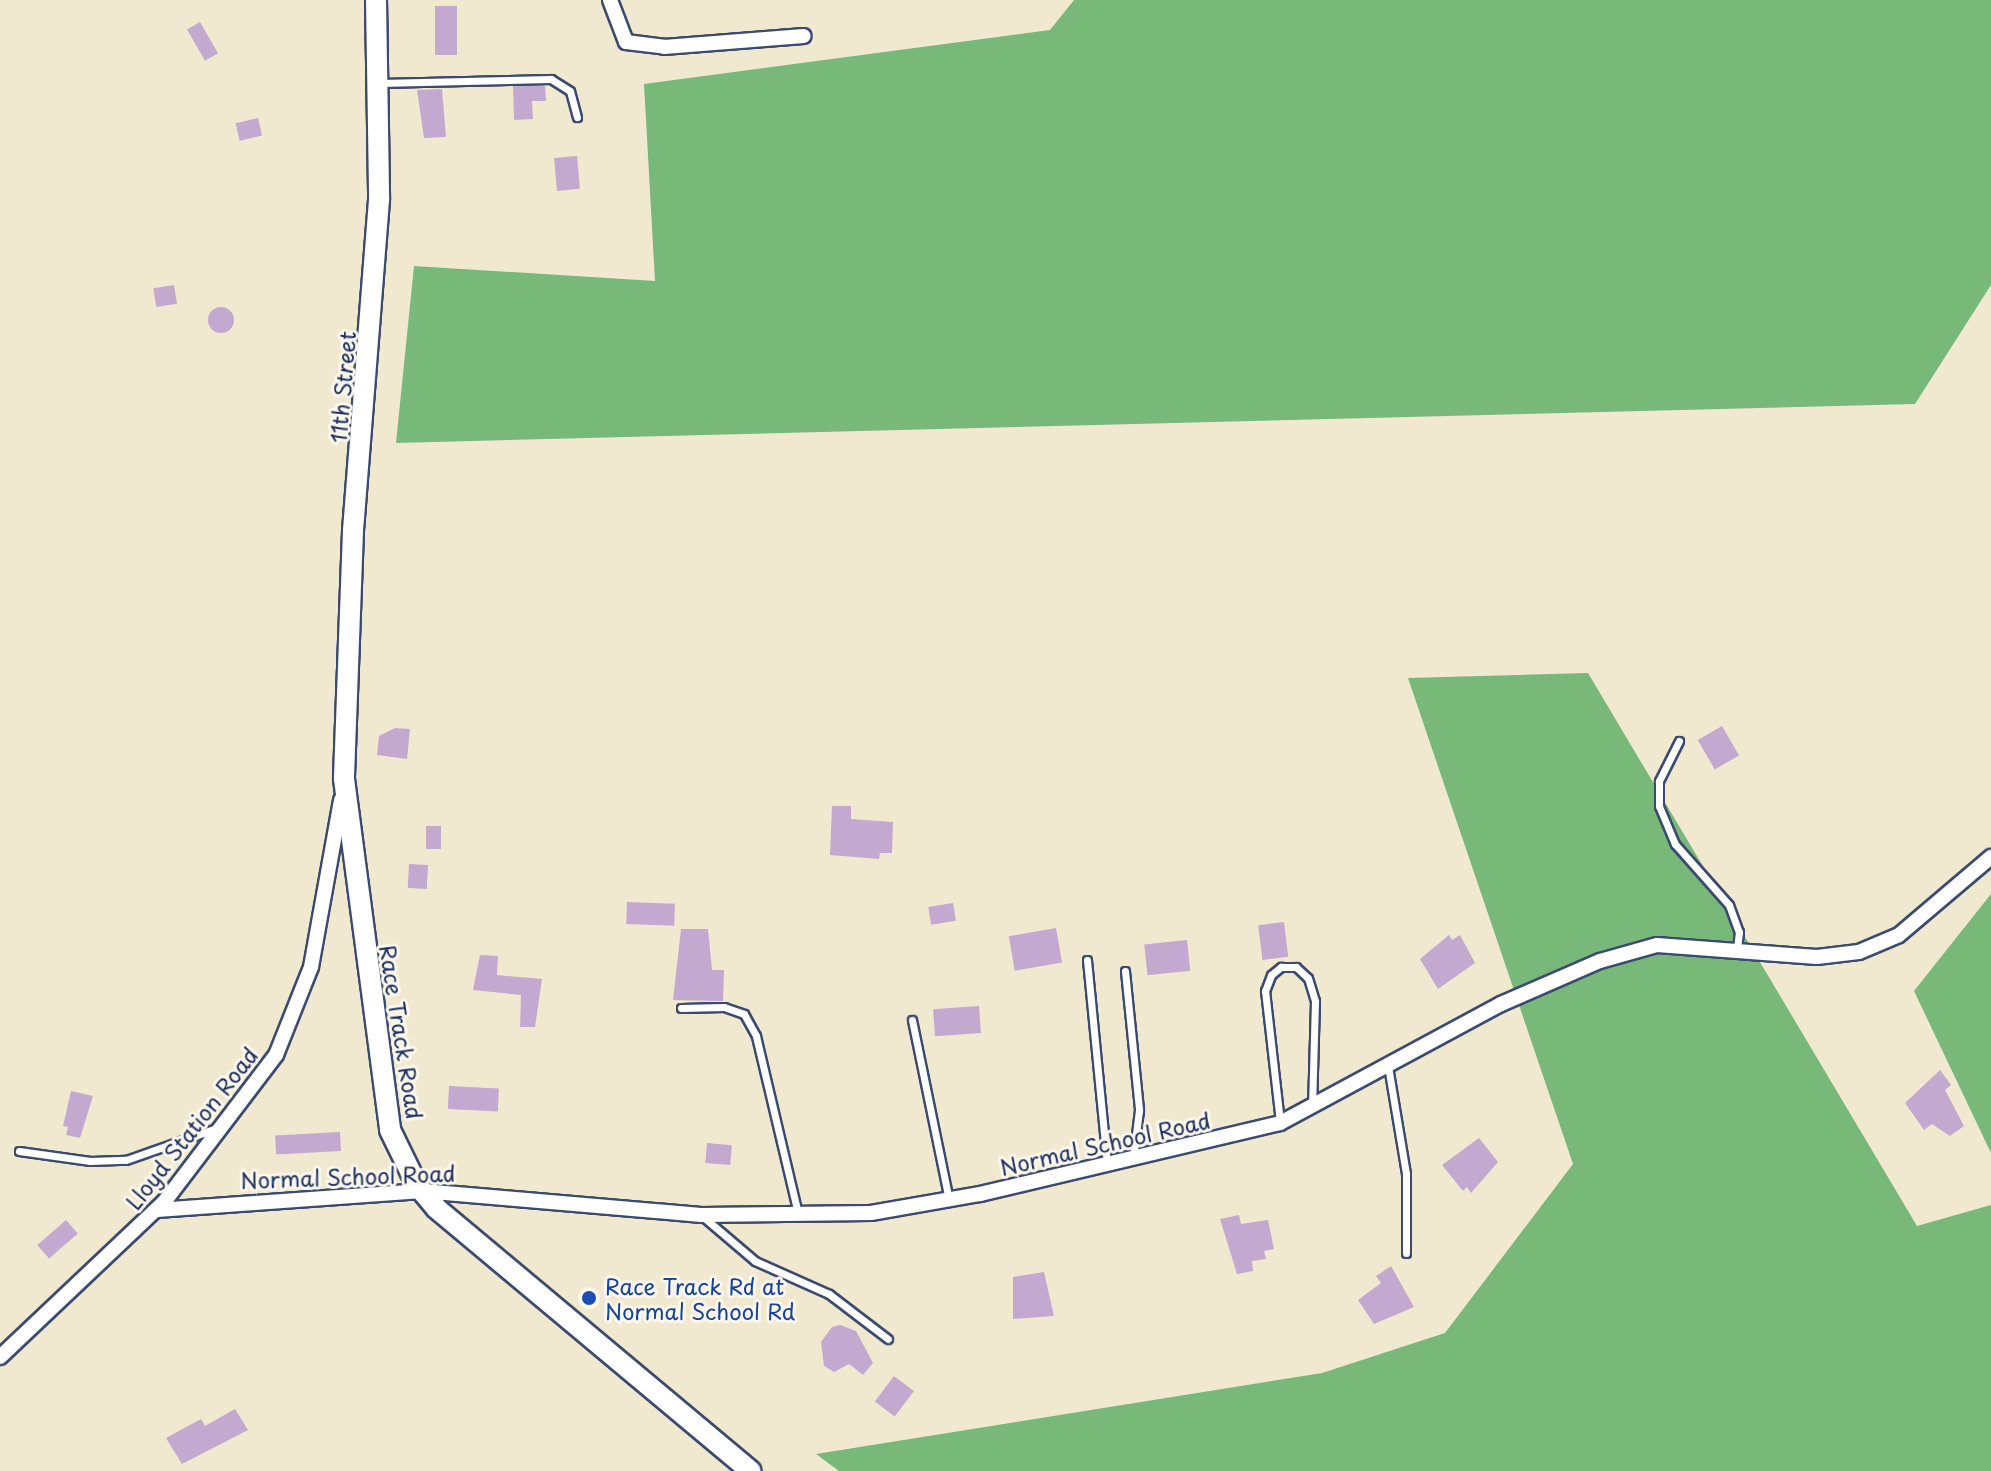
<!DOCTYPE html>
<html>
<head>
<meta charset="utf-8">
<style>
	body { margin:0 }
	#map { position:relative; width:1991px; height:1471px; overflow:hidden; background:#f0e9cf; font-family:"Playpen Sans",sans-serif }
	div>[style] { position:absolute }
	.forest>* { inset:0; background:#78b878 }
	.building>* { inset:0; background:#c3a9d0; transform-origin:0 0 }
	.round { border-radius:50% }
	.roads { filter:drop-shadow(2px 0 #3b4b6f) drop-shadow(-2px 0 #3b4b6f) drop-shadow(0 2px #3b4b6f) drop-shadow(0 -2px #3b4b6f) }
	.service>* { height:7px; margin:-3.5px; padding:0 3.5px; transform-origin:3.5px; border-radius:3.5px; background:#fff }
	.minor>* { height:14px; margin:-7px; padding:0 7px; transform-origin:7px; border-radius:7px; background:#fff }
	.secondary>* { height:20px; margin:-10px; padding:0 10px; transform-origin:10px; border-radius:10px; background:#fff }
	.dots>* { width:22px; height:22px; translate:-50% -50%; box-sizing:border-box; border:4px solid #fbf7ec; border-radius:50% }
	span { translate:-50% -50%; white-space:nowrap; text-align:center; line-height:1.15; -webkit-text-stroke:6px #fbf7ec; paint-order:stroke }
	.street-label { font-size:22px; color:#1b2f5e }
	.transit-label { font-size:22px; color:#164399 }
	.left { translate:0 -50%; text-align:left }
</style>
</head>
<body>
<div id="map">
	<div class="forest">
		<i style="clip-path:polygon(1074px 0,1991px 0,1991px 285px,1915px 404px,396px 443px,414px 266px,655px 281px,644px 84px,1050px 30px)"></i>
		<i style="clip-path:polygon(1588px 673px,1917px 1226px,1991px 1205px,1991px 1471px,839px 1471px,816px 1454px,1322px 1373px,1445px 1333px,1573px 1164px,1408px 678px)"></i>
		<i style="clip-path:polygon(1991px 894px,1991px 1153px,1914px 991px)"></i>
	</div>
	<div class="building">
		<i style="left:435px;top:6px;width:22px;height:49px"></i>
		<i style="left:200px;top:22px;width:36px;height:15px;rotate:60deg"></i>
		<i style="clip-path:polygon(513px 86px,545px 86px,546px 101px,532px 101px,533px 119px,514px 120px)"></i>
		<i style="clip-path:polygon(442px 89px,446px 137px,424px 138px,417px 90px)"></i>
		<i style="left:258px;top:118px;width:18px;height:23px;rotate:77deg"></i>
		<i style="left:577px;top:156px;width:33px;height:23px;rotate:85deg"></i>
		<i style="left:174px;top:285px;width:19px;height:21px;rotate:81deg"></i>
		<i class="round" style="left:208px;top:307px;width:26px;height:26px"></i>
		<i style="left:1722px;top:726px;width:34px;height:28px;rotate:60deg"></i>
		<i style="clip-path:polygon(395px 728px,410px 729px,407px 759px,377px 755px,379px 736px)"></i>
		<i style="clip-path:polygon(832px 806px,851px 806px,851px 819px,893px 822px,892px 853px,880px 853px,879px 859px,830px 855px)"></i>
		<i style="left:426px;top:826px;width:15px;height:23px"></i>
		<i style="left:409px;top:864px;width:19px;height:24px;rotate:3deg"></i>
		<i style="left:627px;top:902px;width:48px;height:22px;rotate:2deg"></i>
		<i style="left:953px;top:903px;width:18px;height:25px;rotate:81deg"></i>
		<i style="left:1284px;top:922px;width:35px;height:26px;rotate:83deg"></i>
		<i style="left:1056px;top:928px;width:35px;height:48px;rotate:80deg"></i>
		<i style="clip-path:polygon(681px 929px,708px 929px,712px 970px,724px 970px,723px 1001px,673px 1000px)"></i>
		<i style="clip-path:polygon(1449px 935px,1452px 940px,1460px 935px,1475px 963px,1438px 989px,1420px 959px)"></i>
		<i style="left:1187px;top:940px;width:31px;height:43px;rotate:84deg"></i>
		<i style="clip-path:polygon(480px 955px,498px 956px,497px 975px,542px 979px,535px 1027px,520px 1027px,521px 995px,473px 990px)"></i>
		<i style="left:979px;top:1006px;width:27px;height:46px;rotate:86deg"></i>
		<i style="clip-path:polygon(1940px 1070px,1951px 1085px,1945px 1090px,1964px 1126px,1950px 1136px,1932px 1124px,1924px 1130px,1905px 1103px)"></i>
		<i style="left:449px;top:1086px;width:50px;height:23px;rotate:3deg"></i>
		<i style="clip-path:polygon(71px 1091px,93px 1096px,80px 1138px,66px 1135px,68px 1127px,63px 1126px)"></i>
		<i style="left:340px;top:1132px;width:19px;height:65px;rotate:87deg"></i>
		<i style="clip-path:polygon(1479px 1138px,1498px 1162px,1471px 1193px,1467px 1187px,1463px 1191px,1442px 1165px)"></i>
		<i style="left:707px;top:1143px;width:25px;height:20px;rotate:5deg"></i>
		<i style="clip-path:polygon(1239px 1215px,1241px 1224px,1268px 1220px,1274px 1249px,1264px 1251px,1266px 1259px,1252px 1261px,1253px 1271px,1237px 1274px,1220px 1219px)"></i>
		<i style="left:66px;top:1220px;width:18px;height:38px;rotate:49deg"></i>
		<i style="clip-path:polygon(1391px 1266px,1414px 1307px,1374px 1324px,1358px 1300px,1381px 1283px,1376px 1276px)"></i>
		<i style="clip-path:polygon(1044px 1272px,1054px 1316px,1013px 1319px,1013px 1277px)"></i>
		<i style="clip-path:polygon(840px 1325px,856px 1331px,873px 1363px,863px 1375px,849px 1364px,834px 1372px,824px 1366px,821px 1342px,832px 1327px)"></i>
		<i style="left:894px;top:1376px;width:25px;height:32px;rotate:37deg"></i>
		<i style="clip-path:polygon(235px 1409px,248px 1430px,182px 1464px,166px 1438px,201px 1419px,205px 1426px)"></i>
	</div>
	<div class="roads">
		<div class="service">
			<i style="left:380px;top:83px;width:171px;rotate:-1.3deg"></i>
			<i style="left:551px;top:79px;width:22px;rotate:32deg"></i>
			<i style="left:570px;top:91px;width:27px;rotate:75deg"></i>
			<i style="left:1679px;top:741px;width:45px;rotate:116.6deg"></i>
			<i style="left:1659px;top:781px;width:25px;rotate:90deg"></i>
			<i style="left:1659px;top:806px;width:41px;rotate:67.2deg"></i>
			<i style="left:1675px;top:844px;width:81px;rotate:48.5deg"></i>
			<i style="left:1729px;top:905px;width:29px;rotate:70deg"></i>
			<i style="left:1739px;top:932px;width:17px;rotate:97deg"></i>
			<i style="left:1087px;top:960px;width:205px;rotate:84.4deg"></i>
			<i style="left:1125px;top:971px;width:140px;rotate:84.2deg"></i>
			<i style="left:1139px;top:1110px;width:48px;rotate:97.1deg"></i>
			<i style="left:681px;top:1008px;width:43px;rotate:-1.3deg"></i>
			<i style="left:724px;top:1007px;width:21px;rotate:19deg"></i>
			<i style="left:744px;top:1014px;width:25px;rotate:61deg"></i>
			<i style="left:756px;top:1036px;width:183px;rotate:76.7deg"></i>
			<i style="left:912px;top:1020px;width:184px;rotate:78.4deg"></i>
			<i style="left:1388px;top:1066px;width:109px;rotate:80.5deg"></i>
			<i style="left:1406px;top:1174px;width:79px;rotate:90deg"></i>
			<i style="left:1280px;top:1122px;width:132px;rotate:-96.5deg"></i>
			<i style="left:1265px;top:991px;width:17px;rotate:-69deg"></i>
			<i style="left:1271px;top:975px;width:13px;rotate:-39deg"></i>
			<i style="left:1281px;top:967px;width:15px"></i>
			<i style="left:1296px;top:967px;width:16px;rotate:43deg"></i>
			<i style="left:1308px;top:978px;width:24px;rotate:73deg"></i>
			<i style="left:1315px;top:1001px;width:105px;rotate:91.6deg"></i>
			<i style="left:19px;top:1151px;width:72px;rotate:8deg"></i>
			<i style="left:90px;top:1161px;width:36px;rotate:-2deg"></i>
			<i style="left:126px;top:1160px;width:96px;rotate:-19.4deg"></i>
			<i style="left:701px;top:1215px;width:71px;rotate:40.4deg"></i>
			<i style="left:755px;top:1261px;width:81px;rotate:24deg"></i>
			<i style="left:829px;top:1294px;width:74px;rotate:37.3deg"></i>
		</div>
		<div class="minor">
			<i style="left:610px;top:0;width:45px;rotate:69.1deg"></i>
			<i style="left:626px;top:42px;width:38px;rotate:7deg"></i>
			<i style="left:664px;top:47px;width:140px;rotate:-4.5deg"></i>
			<i style="left:157px;top:1210px;width:266px;rotate:-4.1deg"></i>
			<i style="left:422px;top:1191px;width:280px;rotate:4.9deg"></i>
			<i style="left:701px;top:1215px;width:170px;rotate:-0.7deg"></i>
			<i style="left:871px;top:1213px;width:111px;rotate:-9.9deg"></i>
			<i style="left:980px;top:1194px;width:308px;rotate:-13.3deg"></i>
			<i style="left:1280px;top:1123px;width:251px;rotate:-28.3deg"></i>
			<i style="left:1501px;top:1004px;width:108px;rotate:-23.5deg"></i>
			<i style="left:1600px;top:961px;width:59px;rotate:-15.7deg"></i>
			<i style="left:1657px;top:945px;width:160px;rotate:4.3deg"></i>
			<i style="left:1817px;top:957px;width:42px;rotate:-6.8deg"></i>
			<i style="left:1859px;top:952px;width:43px;rotate:-23deg"></i>
			<i style="left:1899px;top:935px;width:121px;rotate:-40.3deg"></i>
			<i style="left:0;top:1357px;width:227px;rotate:-43.4deg"></i>
			<i style="left:165px;top:1201px;width:183px;rotate:-52.8deg"></i>
			<i style="left:276px;top:1055px;width:95px;rotate:-68.3deg"></i>
			<i style="left:311px;top:967px;width:170px;rotate:-79.8deg"></i>
		</div>
		<div class="secondary">
			<i style="left:376px;top:0;width:200px;rotate:89.1deg"></i>
			<i style="left:379px;top:200px;width:332px;rotate:94.5deg"></i>
			<i style="left:353px;top:531px;width:248px;rotate:92.1deg"></i>
			<i style="left:344px;top:779px;width:354px;rotate:82.5deg"></i>
			<i style="left:390px;top:1130px;width:61px;rotate:63.9deg"></i>
			<i style="left:417px;top:1185px;width:30px;rotate:50deg"></i>
			<i style="left:436px;top:1208px;width:410px;rotate:39.9deg"></i>
		</div>
	</div>
	<div class="dots">
		<i style="left:589px;top:1298px;background:#1a4fb4"></i>
	</div>
	<div class="street-label">
		<span style="left:342px;top:387px;rotate:-85deg">11th Street</span>
		<span style="left:402px;top:1032px;rotate:81deg">Race Track Road</span>
		<span style="left:191px;top:1128px;rotate:-52deg">Lloyd Station Road</span>
		<span style="left:1105px;top:1143px;rotate:-13deg">Normal School Road</span>
		<span style="left:348px;top:1176px;rotate:-2deg">Normal School Road</span>
	</div>
	<div class="transit-label">
		<span class="left" style="left:605px;top:1298px">Race Track Rd at<br>Normal School Rd</span>
	</div>
</div>
</body>
</html>
